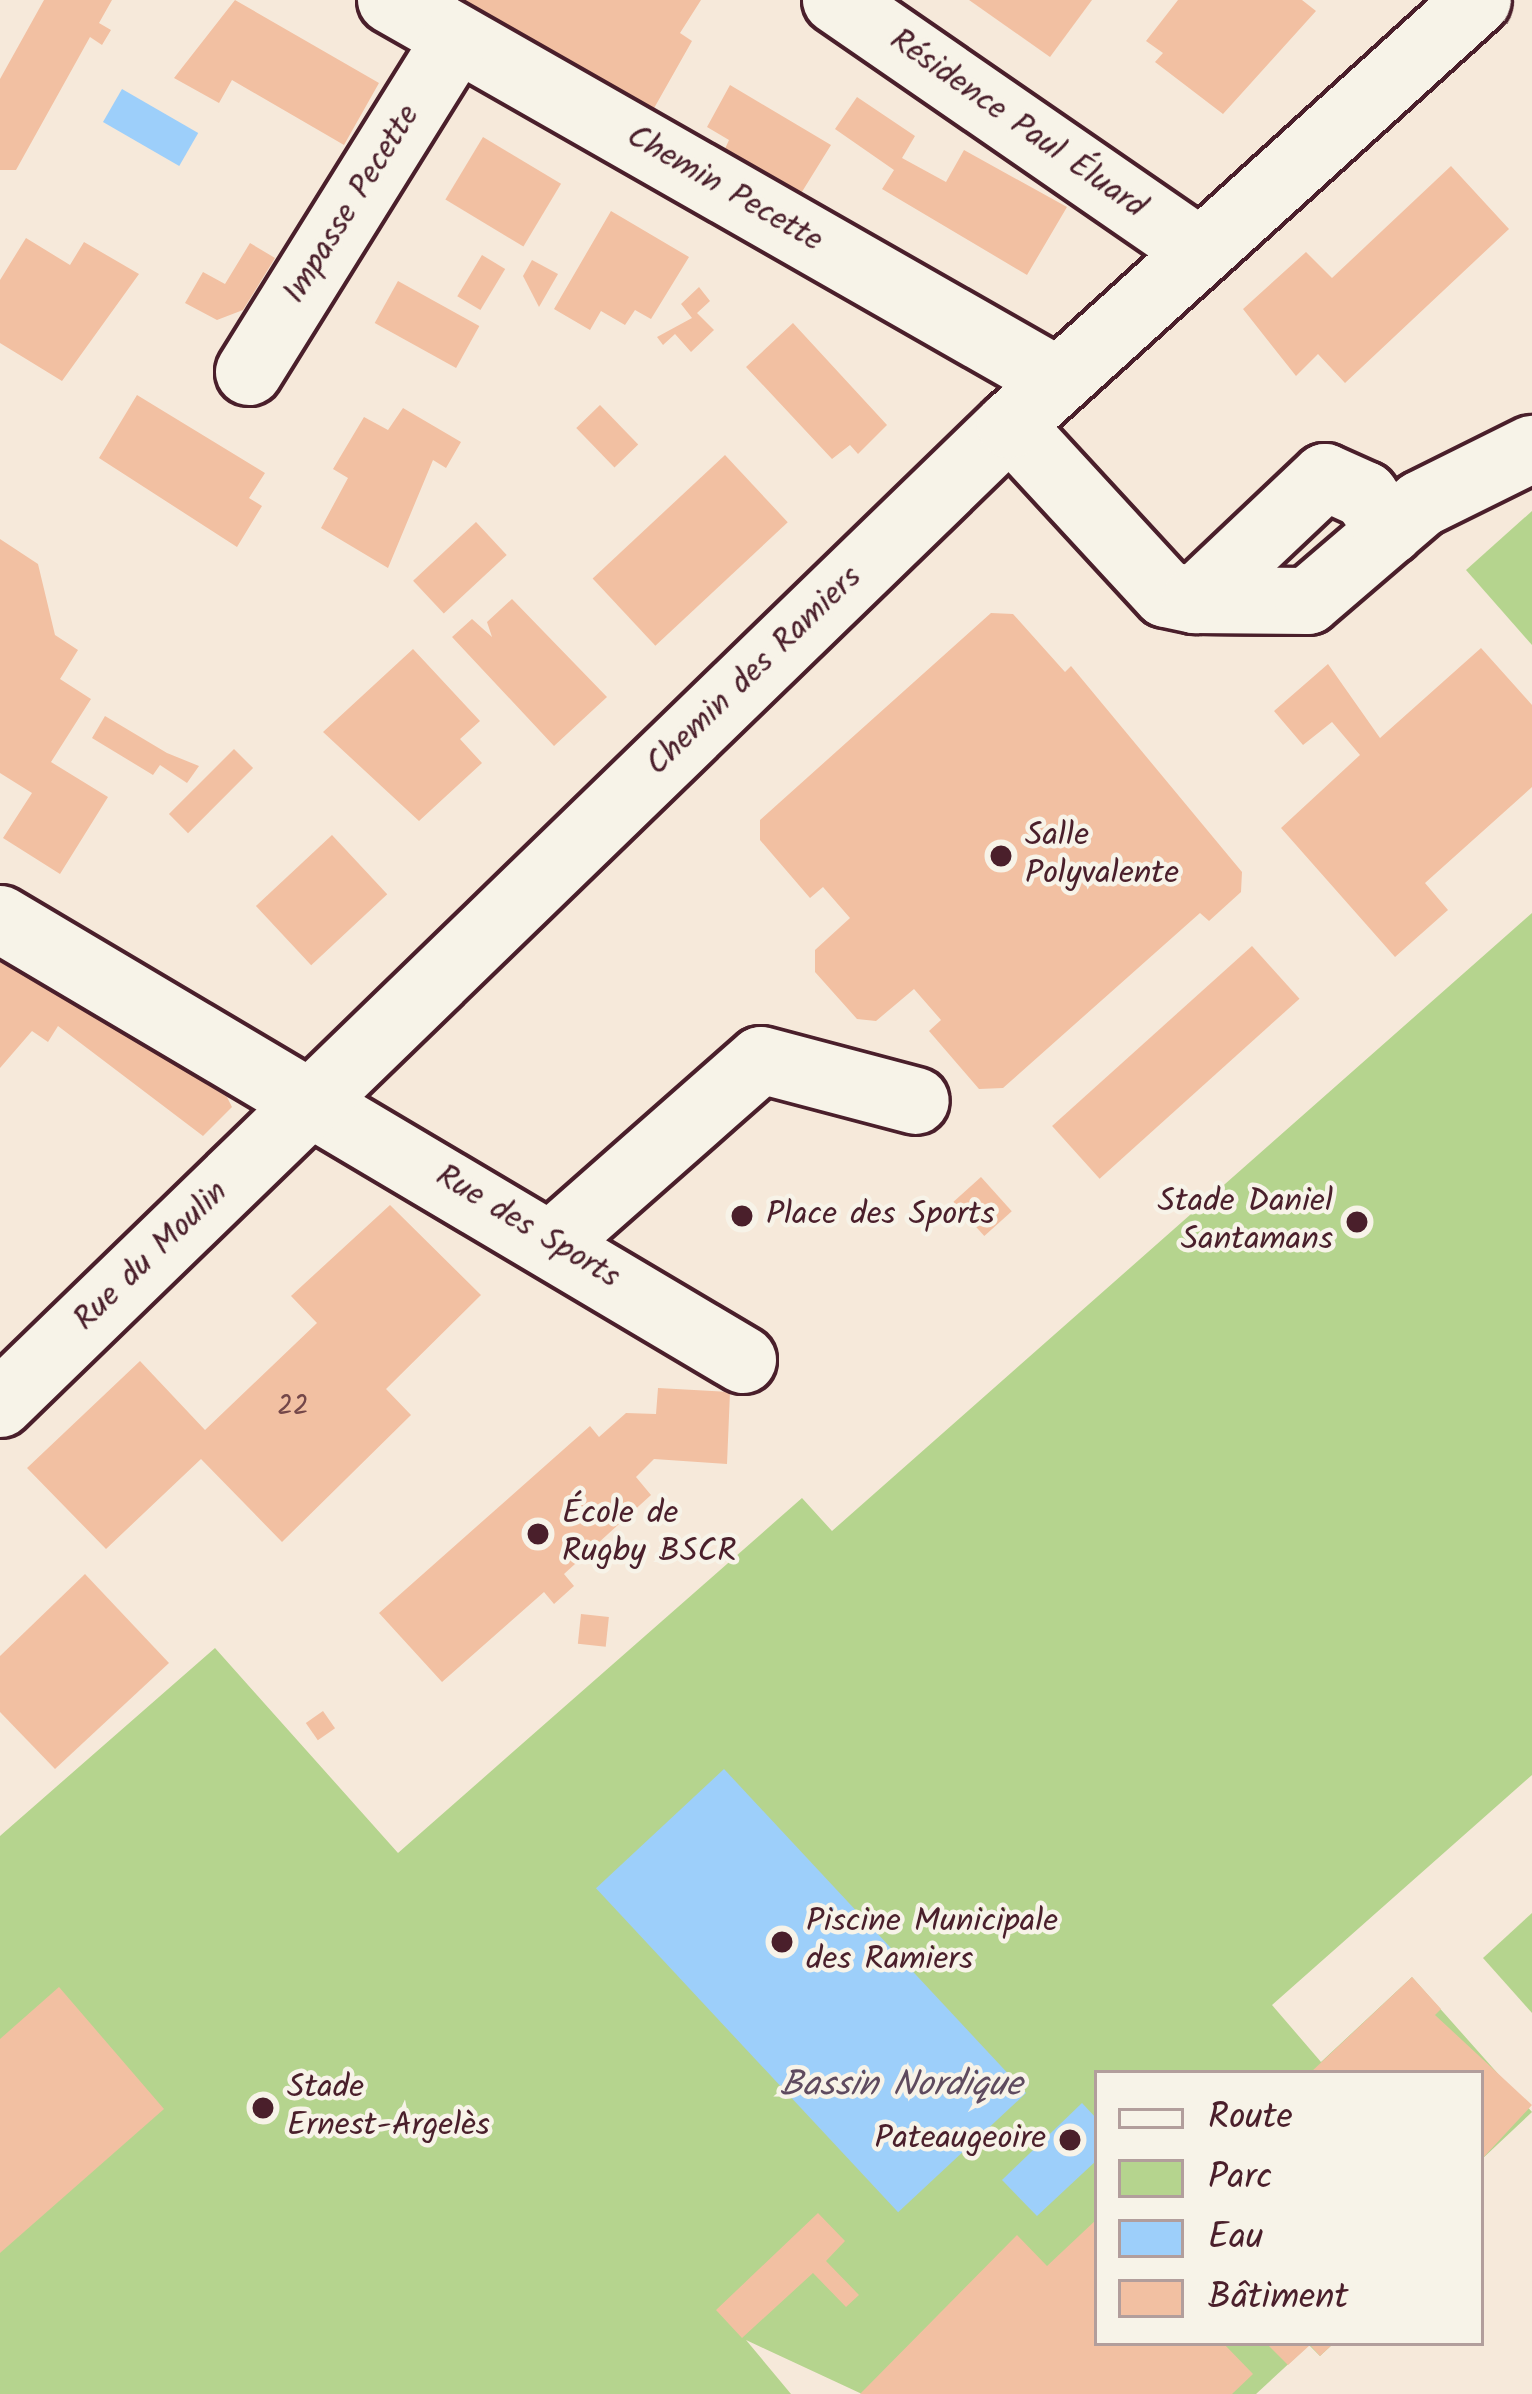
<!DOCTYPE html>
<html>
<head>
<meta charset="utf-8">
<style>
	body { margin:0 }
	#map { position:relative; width:1532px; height:2394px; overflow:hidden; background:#f6e9da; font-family:Kalam,sans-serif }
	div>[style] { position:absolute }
	.green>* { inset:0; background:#b5d48e }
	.water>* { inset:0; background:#9dcffa; transform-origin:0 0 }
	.building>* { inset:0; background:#f2c0a2; transform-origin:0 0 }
	.roads { filter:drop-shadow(3px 0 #4a1f2b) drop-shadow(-3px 0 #4a1f2b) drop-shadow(0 3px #4a1f2b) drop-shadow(0 -3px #4a1f2b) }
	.minor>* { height:66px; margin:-33px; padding:0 33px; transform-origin:33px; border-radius:33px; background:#f7f3e8 }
	.dots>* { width:33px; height:33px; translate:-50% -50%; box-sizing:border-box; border:6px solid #f7f3e8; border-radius:50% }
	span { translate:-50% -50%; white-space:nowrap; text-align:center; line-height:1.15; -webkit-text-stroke:9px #f7f3e8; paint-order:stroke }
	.number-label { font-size:27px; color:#744749 }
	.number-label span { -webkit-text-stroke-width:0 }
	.street-label { font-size:33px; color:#4a1f2b }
	.poi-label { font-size:33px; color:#4a1f2b }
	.left { translate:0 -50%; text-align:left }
	.right { translate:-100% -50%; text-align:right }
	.water-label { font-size:36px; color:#5f4b5f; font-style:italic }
	.legend { position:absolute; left:1094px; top:2070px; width:390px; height:276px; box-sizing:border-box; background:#f7f3e8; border:3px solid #b29e9c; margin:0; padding:15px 21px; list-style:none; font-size:36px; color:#4a1f2b }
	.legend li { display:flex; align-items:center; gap:24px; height:60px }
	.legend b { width:60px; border:3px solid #b29e9c }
</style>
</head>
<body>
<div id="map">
	<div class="green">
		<i style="clip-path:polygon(1532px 511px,1532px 645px,1466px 570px)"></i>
		<i style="clip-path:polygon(1532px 913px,1532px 1775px,1272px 2005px,1321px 2062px,1412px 1977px,1532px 2112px,1481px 2160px,1481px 2073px,1097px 2073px,1097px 2343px,1334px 2343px,1320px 2356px,1309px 2345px,1256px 2394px,862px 2394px,746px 2340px,791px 2394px,0 2394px,0 1836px,215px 1648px,398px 1853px,802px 1498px,832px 1531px)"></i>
		<i style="clip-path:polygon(1532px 1913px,1532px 2013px,1483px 1958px)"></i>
	</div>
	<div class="water">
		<i style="left:122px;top:89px;width:88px;height:38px;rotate:30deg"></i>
		<i style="left:724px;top:1769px;width:443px;height:175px;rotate:47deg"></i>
		<i style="clip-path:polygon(1082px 2103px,1097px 2119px,1097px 2160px,1037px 2216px,1002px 2180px)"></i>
	</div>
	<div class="building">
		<i style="clip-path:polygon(44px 0,112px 0,99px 23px,111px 30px,102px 45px,90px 37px,16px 170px,0 170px,0 79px)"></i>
		<i style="clip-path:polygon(235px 0,379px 83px,344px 145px,232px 80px,219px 103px,174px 78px)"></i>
		<i style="clip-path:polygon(462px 0,701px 0,680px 33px,692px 41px,653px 110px)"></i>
		<i style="clip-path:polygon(969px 0,1092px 0,1050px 57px)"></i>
		<i style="clip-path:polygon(1178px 0,1302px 0,1316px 11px,1223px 114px,1155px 62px,1163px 53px,1146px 41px)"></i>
		<i style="clip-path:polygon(730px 85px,831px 145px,800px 195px,724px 151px,729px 140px,707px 127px)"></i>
		<i style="clip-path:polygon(857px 97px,915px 136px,902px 158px,946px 182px,964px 150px,1067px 207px,1027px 275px,882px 189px,894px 170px,835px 129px)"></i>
		<i style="left:483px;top:137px;width:91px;height:73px;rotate:31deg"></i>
		<i style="clip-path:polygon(1451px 166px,1509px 229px,1345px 383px,1318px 354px,1296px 376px,1243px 309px,1306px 252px,1332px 278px)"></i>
		<i style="clip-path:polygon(611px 211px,689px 257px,651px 319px,635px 310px,625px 325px,601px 311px,590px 330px,554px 309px)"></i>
		<i style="clip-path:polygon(26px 238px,70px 265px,84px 242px,139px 274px,62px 381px,0 343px,0 280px)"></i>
		<i style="clip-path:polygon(250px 243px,275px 258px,243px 310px,217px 320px,185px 303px,203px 272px,225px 284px)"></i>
		<i style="left:482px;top:255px;width:27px;height:48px;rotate:31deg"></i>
		<i style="clip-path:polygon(532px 260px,558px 274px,539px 307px,523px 276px)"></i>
		<i style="left:398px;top:281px;width:93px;height:48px;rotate:29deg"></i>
		<i style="clip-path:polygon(699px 287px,710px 301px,697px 313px,714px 330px,691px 352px,675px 334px,663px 345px,657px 337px,692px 318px,681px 304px)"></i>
		<i style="clip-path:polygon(793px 323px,887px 425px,858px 454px,850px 445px,832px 459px,746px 367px)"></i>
		<i style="clip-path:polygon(137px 395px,265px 473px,249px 498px,262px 506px,237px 547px,99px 458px)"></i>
		<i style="left:600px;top:405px;width:55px;height:33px;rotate:46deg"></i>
		<i style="clip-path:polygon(403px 408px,461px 442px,446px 468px,433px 460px,388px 568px,321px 528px,348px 478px,333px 469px,364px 417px,388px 430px)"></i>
		<i style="left:725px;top:455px;width:92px;height:181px;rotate:47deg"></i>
		<i style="left:476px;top:522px;width:45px;height:86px;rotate:47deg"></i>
		<i style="clip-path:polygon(0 539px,38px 564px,55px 635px,78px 650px,60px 679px,91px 699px,51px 762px,108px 797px,60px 874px,3px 838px,32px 793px,0 773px)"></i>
		<i style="clip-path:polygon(512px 599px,607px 697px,554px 746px,452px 637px,472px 619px,492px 637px,487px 622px)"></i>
		<i style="clip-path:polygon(991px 613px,1013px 614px,1065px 672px,1071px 666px,1242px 872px,1241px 892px,1209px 921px,1200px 913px,1003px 1088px,979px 1089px,929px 1031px,941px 1020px,914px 989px,876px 1021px,857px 1019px,815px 972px,815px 950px,850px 918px,823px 887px,810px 898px,760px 840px,760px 820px)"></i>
		<i style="clip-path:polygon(1481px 648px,1532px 705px,1532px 787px,1425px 883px,1448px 910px,1395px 957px,1281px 828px,1360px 755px,1332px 722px,1303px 745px,1274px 711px,1328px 664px,1380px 738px)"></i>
		<i style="clip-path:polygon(413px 649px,480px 721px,460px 739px,482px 763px,419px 821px,323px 732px)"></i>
		<i style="clip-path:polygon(105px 716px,167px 753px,199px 766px,187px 783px,160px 765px,153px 775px,92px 738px)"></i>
		<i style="left:234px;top:749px;width:27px;height:92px;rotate:45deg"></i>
		<i style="left:332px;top:835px;width:81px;height:104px;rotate:47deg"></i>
		<i style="left:1252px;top:946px;width:71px;height:269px;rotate:48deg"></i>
		<i style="clip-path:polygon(0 953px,227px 1097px,232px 1107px,203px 1136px,58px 1026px,48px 1042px,32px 1031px,0 1068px)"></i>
		<i style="left:981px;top:1177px;width:46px;height:37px;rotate:48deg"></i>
		<i style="clip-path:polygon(390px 1205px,481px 1295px,386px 1389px,411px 1415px,282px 1542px,201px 1459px,106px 1549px,27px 1468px,140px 1361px,205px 1430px,317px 1323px,291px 1296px)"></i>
		<i style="clip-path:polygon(658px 1388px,730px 1392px,727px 1464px,654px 1459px,636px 1477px,651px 1495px,564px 1574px,574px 1586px,554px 1604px,544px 1592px,442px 1682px,379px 1613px,590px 1426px,599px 1437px,626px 1413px,656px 1414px)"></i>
		<i style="clip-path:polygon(85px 1574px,169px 1663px,55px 1769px,0 1712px,0 1656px)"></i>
		<i style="left:581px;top:1614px;width:28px;height:30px;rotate:6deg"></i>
		<i style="left:323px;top:1711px;width:21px;height:21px;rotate:55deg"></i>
		<i style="clip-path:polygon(1412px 1977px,1441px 2009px,1435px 2015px,1532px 2105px,1481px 2160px,1481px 2073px,1310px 2073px)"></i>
		<i style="clip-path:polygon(59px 1987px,164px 2109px,0 2253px,0 2039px)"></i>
		<i style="clip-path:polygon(818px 2213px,845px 2241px,826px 2261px,859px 2295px,846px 2307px,813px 2273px,742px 2338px,716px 2310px)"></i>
		<i style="clip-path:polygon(1097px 2219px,1097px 2343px,1223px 2343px,1253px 2374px,1232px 2394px,860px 2394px,1017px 2235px,1047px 2266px)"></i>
		<i style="clip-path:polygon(1266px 2343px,1334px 2343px,1320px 2356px,1310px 2345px,1288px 2365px)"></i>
	</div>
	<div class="roads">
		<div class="minor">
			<i style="left:391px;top:0;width:767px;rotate:29.71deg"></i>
			<i style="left:836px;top:0;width:440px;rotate:34.6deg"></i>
			<i style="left:249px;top:372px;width:393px;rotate:-58.1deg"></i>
			<i style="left:1010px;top:425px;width:230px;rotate:47.3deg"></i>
			<i style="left:1166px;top:594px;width:30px;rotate:12deg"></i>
			<i style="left:1195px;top:600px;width:113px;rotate:0.5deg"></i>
			<i style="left:1308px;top:601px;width:149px;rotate:-40.6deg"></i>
			<i style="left:1421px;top:504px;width:124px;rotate:-26.4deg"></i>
			<i style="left:1195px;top:600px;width:179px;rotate:-43.4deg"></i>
			<i style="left:1325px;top:477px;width:44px;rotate:24.2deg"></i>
			<i style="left:1365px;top:495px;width:44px;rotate:55.2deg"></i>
			<i style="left:0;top:919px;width:864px;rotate:30.69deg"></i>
			<i style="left:552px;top:1244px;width:278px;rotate:-41.4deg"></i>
			<i style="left:761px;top:1060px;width:160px;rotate:14.8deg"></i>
			<i style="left:0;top:1404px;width:1407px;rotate:-44.11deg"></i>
			<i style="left:1010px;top:425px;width:632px;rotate:-42.24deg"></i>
		</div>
	</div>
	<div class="dots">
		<i style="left:1001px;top:856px;background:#4a1f2b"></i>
		<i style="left:742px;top:1216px;background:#4a1f2b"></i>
		<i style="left:1357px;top:1222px;background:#4a1f2b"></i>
		<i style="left:538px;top:1534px;background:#4a1f2b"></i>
		<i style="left:782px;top:1942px;background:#4a1f2b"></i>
		<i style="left:263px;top:2108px;background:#4a1f2b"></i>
		<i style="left:1070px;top:2140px;background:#4a1f2b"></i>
	</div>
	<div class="number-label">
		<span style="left:293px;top:1407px">22</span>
	</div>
	<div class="street-label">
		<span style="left:1017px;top:125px;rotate:35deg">Résidence Paul Éluard</span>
		<span style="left:724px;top:190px;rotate:30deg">Chemin Pecette</span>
		<span style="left:353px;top:205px;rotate:-58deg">Impasse Pecette</span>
		<span style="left:755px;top:672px;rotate:-44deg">Chemin des Ramiers</span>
		<span style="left:527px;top:1228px;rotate:31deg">Rue des Sports</span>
		<span style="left:152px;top:1257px;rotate:-44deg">Rue du Moulin</span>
	</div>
	<div class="poi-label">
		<span class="left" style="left:1025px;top:856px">Salle<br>Polyvalente</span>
		<span class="right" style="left:1333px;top:1222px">Stade Daniel<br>Santamans</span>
		<span class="left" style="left:766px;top:1216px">Place des Sports</span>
		<span class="left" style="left:562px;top:1534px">École de<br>Rugby BSCR</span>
		<span class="left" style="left:806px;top:1942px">Piscine Municipale<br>des Ramiers</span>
		<span class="left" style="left:287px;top:2108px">Stade<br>Ernest-Argelès</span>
		<span class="right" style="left:1046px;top:2140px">Pateaugeoire</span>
	</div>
	<div class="water-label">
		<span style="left:901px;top:2086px">Bassin Nordique</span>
	</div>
	<ul class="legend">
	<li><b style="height:15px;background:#f7f3e8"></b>Route</li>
	<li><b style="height:33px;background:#b5d48e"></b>Parc</li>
	<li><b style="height:33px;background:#9dcffa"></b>Eau</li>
	<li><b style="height:33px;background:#f2c0a2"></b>Bâtiment</li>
	</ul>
</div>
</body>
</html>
